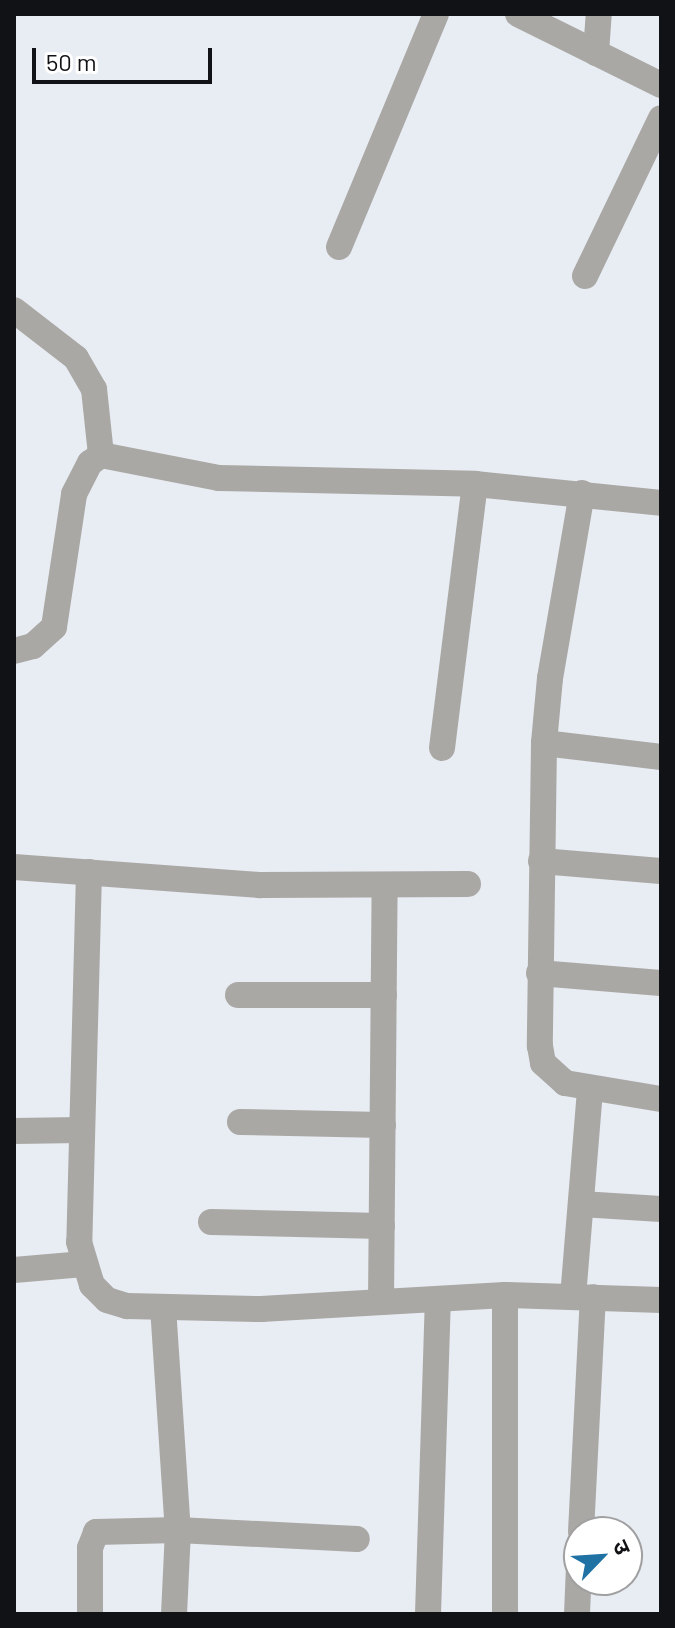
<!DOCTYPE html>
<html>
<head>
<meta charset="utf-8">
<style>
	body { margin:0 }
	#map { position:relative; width:675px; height:1628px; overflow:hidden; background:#e8ecf3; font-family:Barlow,"Noto Sans Devanagari",sans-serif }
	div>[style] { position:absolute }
	.minor>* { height:26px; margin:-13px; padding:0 13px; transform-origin:13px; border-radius:13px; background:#aaa8a5 }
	span { translate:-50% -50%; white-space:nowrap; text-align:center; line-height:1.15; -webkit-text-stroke:8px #fff; paint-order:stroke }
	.frame { position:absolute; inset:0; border:16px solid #111215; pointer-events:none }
	.north { position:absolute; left:563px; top:1516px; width:80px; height:80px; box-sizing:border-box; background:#fff; border:2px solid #a0a0a1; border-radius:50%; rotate:65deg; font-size:22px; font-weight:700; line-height:32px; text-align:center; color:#111215 }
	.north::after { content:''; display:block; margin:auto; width:28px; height:36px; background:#1f72a3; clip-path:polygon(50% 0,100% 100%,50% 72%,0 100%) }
	.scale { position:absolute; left:32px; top:48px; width:180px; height:36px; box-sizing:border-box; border:4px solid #111215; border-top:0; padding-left:10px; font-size:24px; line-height:28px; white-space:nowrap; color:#111215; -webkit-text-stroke:6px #fff; paint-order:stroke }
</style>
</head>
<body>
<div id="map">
	<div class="minor">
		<i style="left:518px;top:14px;width:160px;rotate:26.4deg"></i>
		<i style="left:596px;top:53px;width:39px;rotate:-86deg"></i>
		<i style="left:339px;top:247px;width:252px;rotate:-67.4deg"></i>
		<i style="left:585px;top:276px;width:175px;rotate:-64.3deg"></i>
		<i style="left:14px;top:310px;width:78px;rotate:37.7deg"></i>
		<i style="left:76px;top:358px;width:36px;rotate:60deg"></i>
		<i style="left:94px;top:389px;width:66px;rotate:83.9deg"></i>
		<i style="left:582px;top:493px;width:188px;rotate:99.8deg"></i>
		<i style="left:550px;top:678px;width:65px;rotate:95.3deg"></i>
		<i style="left:544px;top:743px;width:303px;rotate:90.8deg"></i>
		<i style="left:540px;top:1046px;width:17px;rotate:80deg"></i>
		<i style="left:543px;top:1063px;width:30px;rotate:42deg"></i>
		<i style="left:565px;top:1083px;width:97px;rotate:9.5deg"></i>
		<i style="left:14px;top:651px;width:20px;rotate:-15deg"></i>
		<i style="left:33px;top:646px;width:28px;rotate:-42deg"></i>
		<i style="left:54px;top:627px;width:134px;rotate:-81.4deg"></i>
		<i style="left:74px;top:494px;width:35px;rotate:-63deg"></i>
		<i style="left:90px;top:463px;width:14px;rotate:-36deg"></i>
		<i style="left:101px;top:455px;width:120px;rotate:11deg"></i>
		<i style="left:219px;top:478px;width:256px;rotate:1.3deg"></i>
		<i style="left:475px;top:484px;width:187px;rotate:5.8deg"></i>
		<i style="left:544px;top:743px;width:118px;rotate:6.8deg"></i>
		<i style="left:442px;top:748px;width:266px;rotate:-82.9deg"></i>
		<i style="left:541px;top:861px;width:120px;rotate:4.8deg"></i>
		<i style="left:14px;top:867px;width:248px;rotate:4.2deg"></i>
		<i style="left:261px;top:885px;width:207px;rotate:-0.3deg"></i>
		<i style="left:89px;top:872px;width:370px;rotate:91.5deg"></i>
		<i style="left:79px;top:1242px;width:45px;rotate:73.2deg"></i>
		<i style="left:92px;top:1285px;width:21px;rotate:45deg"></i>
		<i style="left:107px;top:1300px;width:21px;rotate:17deg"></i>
		<i style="left:127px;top:1306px;width:134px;rotate:1.3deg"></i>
		<i style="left:261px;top:1309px;width:244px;rotate:-3.3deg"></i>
		<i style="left:505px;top:1295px;width:156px;rotate:1.8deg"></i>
		<i style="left:539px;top:973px;width:122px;rotate:4.7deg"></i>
		<i style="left:238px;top:995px;width:146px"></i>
		<i style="left:240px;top:1122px;width:143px;rotate:1.2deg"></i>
		<i style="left:14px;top:1131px;width:67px;rotate:-0.9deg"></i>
		<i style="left:581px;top:1204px;width:80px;rotate:3.6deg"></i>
		<i style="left:211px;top:1222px;width:171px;rotate:1.3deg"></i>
		<i style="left:14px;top:1270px;width:70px;rotate:-4.9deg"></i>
		<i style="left:573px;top:1297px;width:208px;rotate:-85.3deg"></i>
		<i style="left:381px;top:1302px;width:417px;rotate:-89.5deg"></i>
		<i style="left:163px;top:1307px;width:224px;rotate:86.2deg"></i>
		<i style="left:178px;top:1530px;width:84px;rotate:92.7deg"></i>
		<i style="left:581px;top:1532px;width:235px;rotate:-87.1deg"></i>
		<i style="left:90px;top:1614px;width:66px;rotate:-90deg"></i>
		<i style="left:90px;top:1548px;width:17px;rotate:-69deg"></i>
		<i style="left:96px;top:1532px;width:82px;rotate:-1.4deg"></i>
		<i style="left:178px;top:1530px;width:179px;rotate:2.9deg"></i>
		<i style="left:428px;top:1614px;width:315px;rotate:-88.2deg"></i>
		<i style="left:505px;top:1614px;width:319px;rotate:-90deg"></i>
		<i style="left:577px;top:1614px;width:47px;rotate:-87.6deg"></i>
	</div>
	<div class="frame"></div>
	<div class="north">उ</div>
	<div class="scale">50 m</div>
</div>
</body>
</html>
